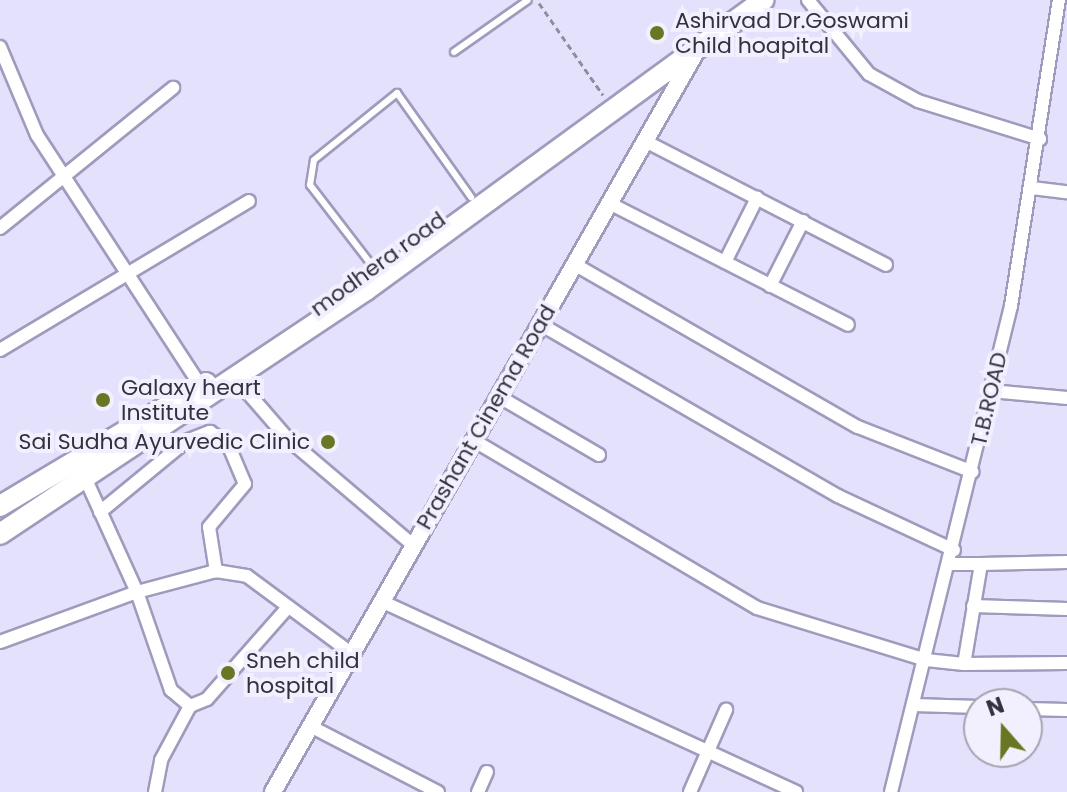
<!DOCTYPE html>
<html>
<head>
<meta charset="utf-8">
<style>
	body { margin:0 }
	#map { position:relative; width:1067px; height:792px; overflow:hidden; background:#e4e1fd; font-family:Poppins,sans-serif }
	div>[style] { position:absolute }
	.path>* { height:3px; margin-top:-1.5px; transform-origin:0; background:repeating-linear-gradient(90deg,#8f8ca1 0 6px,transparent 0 10px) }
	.roads { filter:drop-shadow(2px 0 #9f9bbc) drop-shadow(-2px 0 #9f9bbc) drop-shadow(0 2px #9f9bbc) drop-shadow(0 -2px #9f9bbc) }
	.service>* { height:6px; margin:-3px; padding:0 3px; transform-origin:3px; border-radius:3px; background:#fff }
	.minor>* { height:12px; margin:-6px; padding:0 6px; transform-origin:6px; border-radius:6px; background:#fff }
	.tertiary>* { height:16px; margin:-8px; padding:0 8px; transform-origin:8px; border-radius:8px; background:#fff }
	.primary>* { height:20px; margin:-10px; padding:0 10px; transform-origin:10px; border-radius:10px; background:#fff }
	.dots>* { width:22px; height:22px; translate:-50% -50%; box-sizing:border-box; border:4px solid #f2f0fe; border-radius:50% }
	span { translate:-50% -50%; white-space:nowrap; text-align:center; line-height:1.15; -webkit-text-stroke:8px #f2f0fe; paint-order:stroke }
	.poi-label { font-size:22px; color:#33313e }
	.left { translate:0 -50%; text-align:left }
	.right { translate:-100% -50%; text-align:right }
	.street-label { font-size:22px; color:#33313e }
	.north { position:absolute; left:963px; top:688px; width:80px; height:80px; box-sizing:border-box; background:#f2f0fe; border:2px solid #a6a4b1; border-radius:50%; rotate:340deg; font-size:22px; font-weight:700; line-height:32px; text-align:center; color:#33313e }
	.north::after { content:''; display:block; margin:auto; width:28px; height:36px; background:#697724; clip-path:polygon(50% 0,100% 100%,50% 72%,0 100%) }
</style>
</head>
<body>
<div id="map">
	<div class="path">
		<i style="left:539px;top:3px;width:112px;rotate:55.2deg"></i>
	</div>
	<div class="roads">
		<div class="service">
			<i style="left:454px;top:52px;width:90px;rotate:-35.1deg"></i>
			<i style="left:374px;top:268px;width:105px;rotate:-127.6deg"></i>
			<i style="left:310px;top:185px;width:25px;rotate:-81deg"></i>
			<i style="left:314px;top:160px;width:107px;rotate:-38.9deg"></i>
			<i style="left:397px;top:93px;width:128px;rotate:54.6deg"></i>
		</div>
		<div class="minor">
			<i style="left:808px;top:0;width:96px;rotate:50.5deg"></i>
			<i style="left:869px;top:74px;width:56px;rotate:28.9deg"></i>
			<i style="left:918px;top:101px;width:128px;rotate:17.3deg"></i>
			<i style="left:0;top:47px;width:95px;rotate:67.2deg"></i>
			<i style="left:37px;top:135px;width:306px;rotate:56.9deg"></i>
			<i style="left:645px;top:141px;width:271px;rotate:27.2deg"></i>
			<i style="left:1032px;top:188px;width:35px;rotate:7deg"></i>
			<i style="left:609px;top:203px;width:268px;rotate:27deg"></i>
			<i style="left:0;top:228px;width:223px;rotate:-39deg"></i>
			<i style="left:725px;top:262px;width:72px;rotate:-63.4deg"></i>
			<i style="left:574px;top:264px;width:327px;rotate:29.9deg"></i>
			<i style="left:858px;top:427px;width:123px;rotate:21.4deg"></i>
			<i style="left:770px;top:286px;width:73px;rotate:-63.1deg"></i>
			<i style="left:540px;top:324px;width:344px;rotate:30deg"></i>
			<i style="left:838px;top:496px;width:128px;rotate:25deg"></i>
			<i style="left:0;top:350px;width:290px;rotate:-30.9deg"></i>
			<i style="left:236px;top:379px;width:79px;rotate:49.1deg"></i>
			<i style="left:288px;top:439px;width:164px;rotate:40.3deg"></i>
			<i style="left:991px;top:391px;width:76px;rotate:5.3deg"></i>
			<i style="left:498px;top:396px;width:117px;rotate:30.3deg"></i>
			<i style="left:473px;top:440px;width:330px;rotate:30.6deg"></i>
			<i style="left:757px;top:608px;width:177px;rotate:17.1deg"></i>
			<i style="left:926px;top:660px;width:38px;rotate:6deg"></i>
			<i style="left:87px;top:482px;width:121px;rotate:65.6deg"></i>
			<i style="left:137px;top:592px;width:82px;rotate:-14.9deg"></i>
			<i style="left:216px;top:571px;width:31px;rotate:9deg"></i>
			<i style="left:247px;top:576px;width:129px;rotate:36.5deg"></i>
			<i style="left:100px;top:512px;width:112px;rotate:-39.5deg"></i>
			<i style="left:186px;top:441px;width:26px;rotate:-21deg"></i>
			<i style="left:210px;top:432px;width:22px;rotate:34deg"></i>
			<i style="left:228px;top:444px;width:43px;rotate:67deg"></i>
			<i style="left:245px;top:484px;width:56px;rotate:129.9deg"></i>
			<i style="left:209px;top:527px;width:45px;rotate:81deg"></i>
			<i style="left:1067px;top:562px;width:86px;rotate:178.7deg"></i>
			<i style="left:981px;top:564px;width:101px;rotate:99.6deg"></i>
			<i style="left:964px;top:664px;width:103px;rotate:-0.6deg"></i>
			<i style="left:951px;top:564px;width:30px"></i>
			<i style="left:381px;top:601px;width:457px;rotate:24.7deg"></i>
			<i style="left:973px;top:606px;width:94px;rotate:1.8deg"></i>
			<i style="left:0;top:642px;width:146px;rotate:-20.1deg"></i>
			<i style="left:137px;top:592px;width:104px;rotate:70.9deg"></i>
			<i style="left:171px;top:690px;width:25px;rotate:40deg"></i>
			<i style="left:190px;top:706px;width:18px;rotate:-22deg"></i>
			<i style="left:207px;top:699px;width:123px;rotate:-48.6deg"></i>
			<i style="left:914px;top:705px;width:65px;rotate:1.8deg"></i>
			<i style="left:1027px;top:709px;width:40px;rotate:1.4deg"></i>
			<i style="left:310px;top:726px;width:144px;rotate:27.3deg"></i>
			<i style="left:155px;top:792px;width:33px;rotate:-79deg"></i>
			<i style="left:161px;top:760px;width:61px;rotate:-61.8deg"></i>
			<i style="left:478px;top:792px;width:22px;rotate:-66deg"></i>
			<i style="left:690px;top:792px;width:90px;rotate:-66.3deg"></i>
			<i style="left:891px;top:792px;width:501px;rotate:-76.13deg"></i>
			<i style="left:1011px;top:306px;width:310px;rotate:-81.1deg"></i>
		</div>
		<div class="tertiary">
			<i style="left:273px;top:792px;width:852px;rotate:-60.25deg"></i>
		</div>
		<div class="primary">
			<i style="left:0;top:506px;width:240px;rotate:-30.8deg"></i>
			<i style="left:0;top:534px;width:440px;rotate:-33.7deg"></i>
			<i style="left:366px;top:290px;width:492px;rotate:-36.1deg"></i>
		</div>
	</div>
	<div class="dots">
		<i style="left:657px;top:33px;background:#697724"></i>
		<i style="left:103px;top:400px;background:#697724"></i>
		<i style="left:328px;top:442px;background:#697724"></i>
		<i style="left:228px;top:673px;background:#697724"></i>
	</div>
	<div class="poi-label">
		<span class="left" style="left:675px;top:33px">Ashirvad Dr.Goswami<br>Child hoapital</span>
		<span class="left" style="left:121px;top:400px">Galaxy heart<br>Institute</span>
		<span class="right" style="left:310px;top:442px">Sai Sudha Ayurvedic Clinic</span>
		<span class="left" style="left:246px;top:673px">Sneh child<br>hospital</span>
	</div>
	<div class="street-label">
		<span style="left:378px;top:264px;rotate:-36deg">modhera road</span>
		<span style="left:989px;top:399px;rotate:-77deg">T.B.ROAD</span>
		<span style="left:486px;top:417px;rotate:-60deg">Prashant Cinema Road</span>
	</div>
	<div class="north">N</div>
</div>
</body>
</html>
